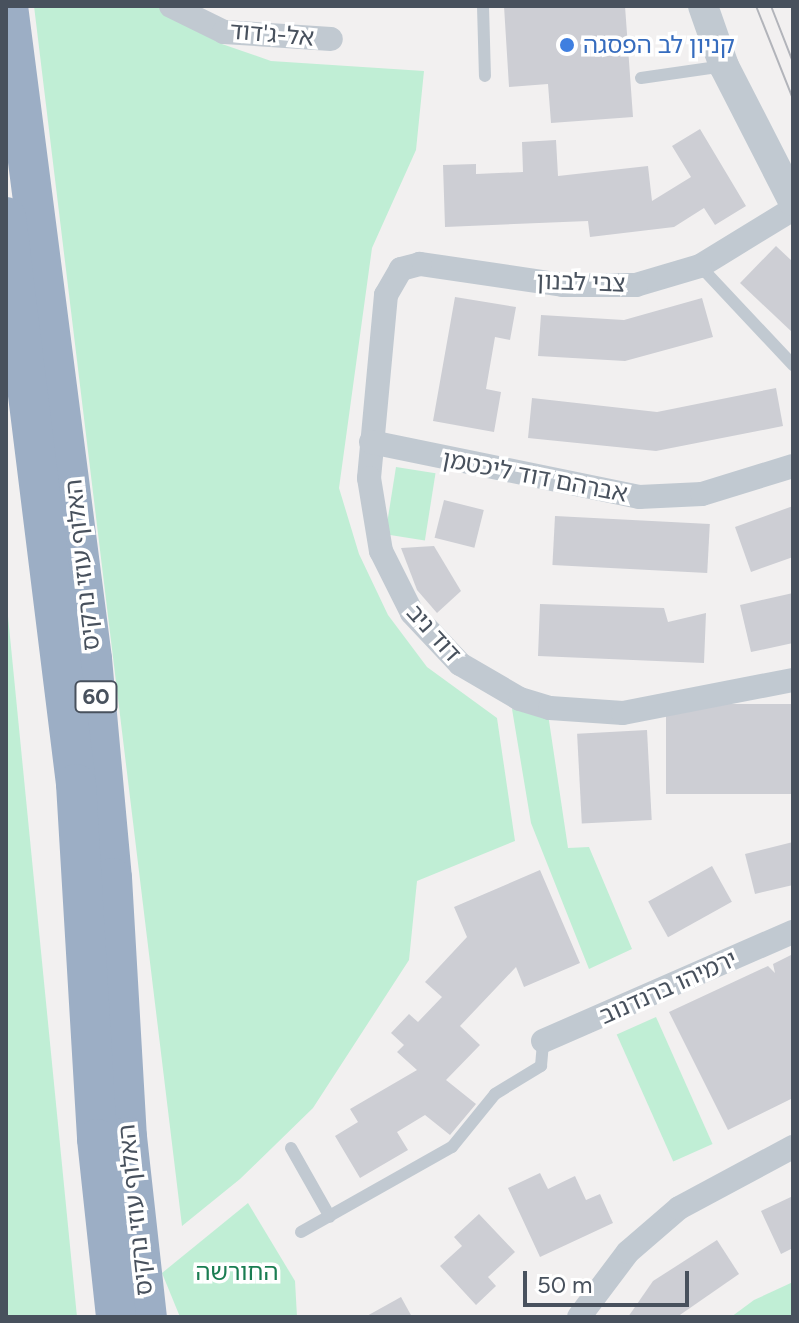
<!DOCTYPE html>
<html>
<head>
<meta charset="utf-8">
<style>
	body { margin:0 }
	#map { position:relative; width:799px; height:1323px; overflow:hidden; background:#f2f0f0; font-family:Figtree,"Noto Sans Hebrew",sans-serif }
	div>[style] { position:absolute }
	.green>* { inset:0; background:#c0eed5; transform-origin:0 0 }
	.building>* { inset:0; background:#cdced4; transform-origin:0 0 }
	.service>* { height:12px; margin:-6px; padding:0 6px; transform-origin:6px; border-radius:6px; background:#c1c9d1 }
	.minor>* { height:24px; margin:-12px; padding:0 12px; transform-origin:12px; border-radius:12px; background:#c1c9d1 }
	.tertiary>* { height:30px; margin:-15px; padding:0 15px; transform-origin:15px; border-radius:15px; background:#c1c9d1 }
	.trunk>* { height:40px; margin:-20px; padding:0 20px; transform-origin:20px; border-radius:20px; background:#9caec5 }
	.tram>* { height:2px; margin:-1px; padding:0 1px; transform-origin:1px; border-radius:1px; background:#b2b4ba }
	.dots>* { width:22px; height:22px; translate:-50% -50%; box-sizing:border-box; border:4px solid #fff; border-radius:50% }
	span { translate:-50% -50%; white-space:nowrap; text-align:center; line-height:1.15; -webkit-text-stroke:7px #fff; paint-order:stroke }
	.shield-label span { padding:2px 6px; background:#fff; border:2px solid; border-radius:6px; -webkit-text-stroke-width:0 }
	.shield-label { font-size:22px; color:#48515d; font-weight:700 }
	.street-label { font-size:24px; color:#48515d }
	.shop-label { font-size:24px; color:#366cbe }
	.left { translate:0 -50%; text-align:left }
	.park-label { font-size:24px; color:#1a7d52 }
	.frame { position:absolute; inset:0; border:8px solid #48515d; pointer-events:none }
	.scale { position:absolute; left:523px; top:1271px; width:166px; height:36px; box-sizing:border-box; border:4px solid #48515d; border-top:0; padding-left:10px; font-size:24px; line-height:28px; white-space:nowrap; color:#48515d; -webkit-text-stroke:6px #fff; paint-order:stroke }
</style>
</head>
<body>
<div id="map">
	<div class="green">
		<i style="clip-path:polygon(34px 6px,160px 6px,222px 44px,271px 61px,424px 71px,416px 150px,372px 248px,339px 488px,359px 554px,388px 615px,427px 667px,497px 718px,515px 841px,417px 881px,409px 960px,313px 1108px,240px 1179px,182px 1226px)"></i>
		<i style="left:396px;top:467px;width:40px;height:68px;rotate:9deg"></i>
		<i style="clip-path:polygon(6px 596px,77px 1317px,6px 1317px)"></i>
		<i style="clip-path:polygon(512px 709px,548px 714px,568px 848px,589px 847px,632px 949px,589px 969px,531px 823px)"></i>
		<i style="left:656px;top:1017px;width:139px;height:43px;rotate:66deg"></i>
		<i style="clip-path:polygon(248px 1203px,295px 1281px,297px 1317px,180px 1317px,162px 1273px)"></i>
		<i style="clip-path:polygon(793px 1282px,793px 1317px,731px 1317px,754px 1300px)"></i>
	</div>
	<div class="building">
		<i style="clip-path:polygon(504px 6px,625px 6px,633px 117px,551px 123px,548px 84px,509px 87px)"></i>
		<i style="clip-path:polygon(700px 129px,746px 206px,715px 225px,704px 208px,674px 227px,590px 237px,588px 221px,445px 227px,443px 165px,476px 164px,476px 174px,523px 172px,522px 142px,556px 140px,558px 176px,648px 166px,652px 201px,691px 177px,672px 146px)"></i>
		<i style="clip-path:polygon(776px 246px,793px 262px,793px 333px,740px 283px)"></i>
		<i style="clip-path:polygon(455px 297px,516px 307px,510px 340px,495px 337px,486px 389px,501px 392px,494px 432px,433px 421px)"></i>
		<i style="clip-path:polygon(702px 298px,713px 337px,625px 361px,538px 356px,541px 315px,624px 320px)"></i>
		<i style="clip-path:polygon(776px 388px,783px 426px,656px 451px,528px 438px,532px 398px,657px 412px)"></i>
		<i style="left:444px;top:500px;width:41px;height:39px;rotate:14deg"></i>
		<i style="clip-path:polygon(793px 506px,793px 557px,751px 572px,735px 527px)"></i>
		<i style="left:555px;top:516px;width:155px;height:49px;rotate:3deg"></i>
		<i style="clip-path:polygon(434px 546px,461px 591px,437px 613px,417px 590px,401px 548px)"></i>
		<i style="clip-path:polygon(793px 593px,793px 643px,751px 652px,740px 605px)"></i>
		<i style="clip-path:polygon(540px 604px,664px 608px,668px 622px,706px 613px,704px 663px,538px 656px)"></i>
		<i style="left:793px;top:704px;width:90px;height:127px;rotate:90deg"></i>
		<i style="left:647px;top:730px;width:90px;height:70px;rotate:87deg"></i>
		<i style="clip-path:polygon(793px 842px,793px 885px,755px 894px,745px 854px)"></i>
		<i style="left:712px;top:866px;width:41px;height:73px;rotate:61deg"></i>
		<i style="clip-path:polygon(540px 870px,580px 963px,524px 987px,516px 967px,460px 1026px,480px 1045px,446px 1080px,476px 1104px,450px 1135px,425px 1115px,397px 1132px,408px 1150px,360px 1178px,335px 1136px,358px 1122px,350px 1109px,417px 1070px,397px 1052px,404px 1045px,391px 1033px,409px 1014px,418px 1022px,442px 997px,425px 982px,467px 937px,454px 907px)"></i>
		<i style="clip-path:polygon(793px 954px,793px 1098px,728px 1130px,669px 1012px,768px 966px,775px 973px,773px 964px)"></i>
		<i style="clip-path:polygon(540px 1173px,548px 1189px,575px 1176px,586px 1200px,600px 1194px,613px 1223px,540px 1257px,508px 1188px)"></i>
		<i style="clip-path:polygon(793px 1196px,793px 1248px,781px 1254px,761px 1211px)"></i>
		<i style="clip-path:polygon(479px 1214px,515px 1252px,488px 1277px,496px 1286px,476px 1305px,440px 1266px,462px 1246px,454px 1237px)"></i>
		<i style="clip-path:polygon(717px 1240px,739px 1274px,677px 1317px,628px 1317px,653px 1281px)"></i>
		<i style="clip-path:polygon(401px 1297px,412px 1317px,365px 1317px)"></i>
	</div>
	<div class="service">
		<i style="left:483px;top:6px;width:70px;rotate:88.4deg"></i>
		<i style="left:641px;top:78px;width:84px;rotate:-8.2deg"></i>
		<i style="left:700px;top:266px;width:136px;rotate:46.8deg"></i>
		<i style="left:291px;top:1148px;width:79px;rotate:60.5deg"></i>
		<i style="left:301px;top:1232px;width:173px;rotate:-29.4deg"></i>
		<i style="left:452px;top:1147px;width:68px;rotate:-50.9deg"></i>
		<i style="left:495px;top:1094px;width:54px;rotate:-31.3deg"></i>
		<i style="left:541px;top:1066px;width:25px;rotate:-85deg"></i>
	</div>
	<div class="minor">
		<i style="left:171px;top:6px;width:59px;rotate:26.1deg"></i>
		<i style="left:224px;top:32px;width:107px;rotate:3.7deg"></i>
		<i style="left:793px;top:209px;width:109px;rotate:148.5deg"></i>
		<i style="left:700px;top:266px;width:67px;rotate:163.5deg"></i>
		<i style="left:636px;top:285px;width:73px;rotate:180deg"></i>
		<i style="left:563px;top:285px;width:145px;rotate:-171.6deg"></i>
		<i style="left:420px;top:264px;width:20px;rotate:165deg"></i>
		<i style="left:401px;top:269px;width:30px;rotate:120deg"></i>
		<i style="left:386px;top:295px;width:184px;rotate:95.3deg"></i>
		<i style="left:369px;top:478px;width:74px;rotate:80.7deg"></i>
		<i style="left:381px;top:551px;width:69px;rotate:63.4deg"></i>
		<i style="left:412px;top:613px;width:70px;rotate:46.7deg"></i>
		<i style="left:460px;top:664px;width:69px;rotate:30.3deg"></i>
		<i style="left:520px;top:699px;width:31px;rotate:17deg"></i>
		<i style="left:550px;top:708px;width:73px;rotate:3.9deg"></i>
		<i style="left:623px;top:713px;width:173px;rotate:-11deg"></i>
		<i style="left:371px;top:442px;width:274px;rotate:11.6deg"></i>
		<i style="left:639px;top:497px;width:63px;rotate:-2.7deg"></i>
		<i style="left:702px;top:494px;width:95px;rotate:-17.1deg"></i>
		<i style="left:543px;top:1041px;width:273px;rotate:-23.6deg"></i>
		<i style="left:579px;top:1317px;width:81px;rotate:-53deg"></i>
		<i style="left:628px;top:1252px;width:67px;rotate:-40.8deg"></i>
		<i style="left:679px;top:1208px;width:129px;rotate:-28.2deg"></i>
	</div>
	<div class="tertiary">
		<i style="left:703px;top:6px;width:64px;rotate:70.7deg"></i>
		<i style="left:724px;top:66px;width:152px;rotate:62.9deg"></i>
	</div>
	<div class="trunk">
		<i style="left:8px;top:6px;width:658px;rotate:82.67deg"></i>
		<i style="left:92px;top:659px;width:220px;rotate:84.8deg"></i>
		<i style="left:112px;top:878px;width:259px;rotate:86.7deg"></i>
		<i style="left:127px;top:1137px;width:181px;rotate:83.7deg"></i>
		<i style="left:6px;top:217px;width:571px;rotate:82.96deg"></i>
		<i style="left:76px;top:784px;width:356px;rotate:86.6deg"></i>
		<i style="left:97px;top:1139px;width:179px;rotate:83.9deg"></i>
	</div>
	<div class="tram">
		<i style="left:756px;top:6px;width:100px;rotate:68.3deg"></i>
		<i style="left:771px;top:6px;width:60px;rotate:68.6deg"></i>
	</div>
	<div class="dots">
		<i style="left:567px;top:45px;background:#3f7fe0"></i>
	</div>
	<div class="shield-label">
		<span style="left:96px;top:697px">60</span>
	</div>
	<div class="street-label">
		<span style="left:272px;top:34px;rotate:5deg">אל-ג'דוד</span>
		<span style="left:581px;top:282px;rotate:2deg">צבי לבנון</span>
		<span style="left:535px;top:476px;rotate:11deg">אברהם דוד ליכטמן</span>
		<span style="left:82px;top:565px;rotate:-96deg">האלוף עוזי נרקיס</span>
		<span style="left:434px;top:633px;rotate:48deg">דוד ניב</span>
		<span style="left:668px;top:987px;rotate:-24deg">ירמיהו ברנדנוב</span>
		<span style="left:135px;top:1210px;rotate:-96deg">האלוף עוזי נרקיס</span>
	</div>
	<div class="shop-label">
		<span class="left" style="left:583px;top:45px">קניון לב הפסגה</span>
	</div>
	<div class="park-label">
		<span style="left:237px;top:1272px">החורשה</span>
	</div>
	<div class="frame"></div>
	<div class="scale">50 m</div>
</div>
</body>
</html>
